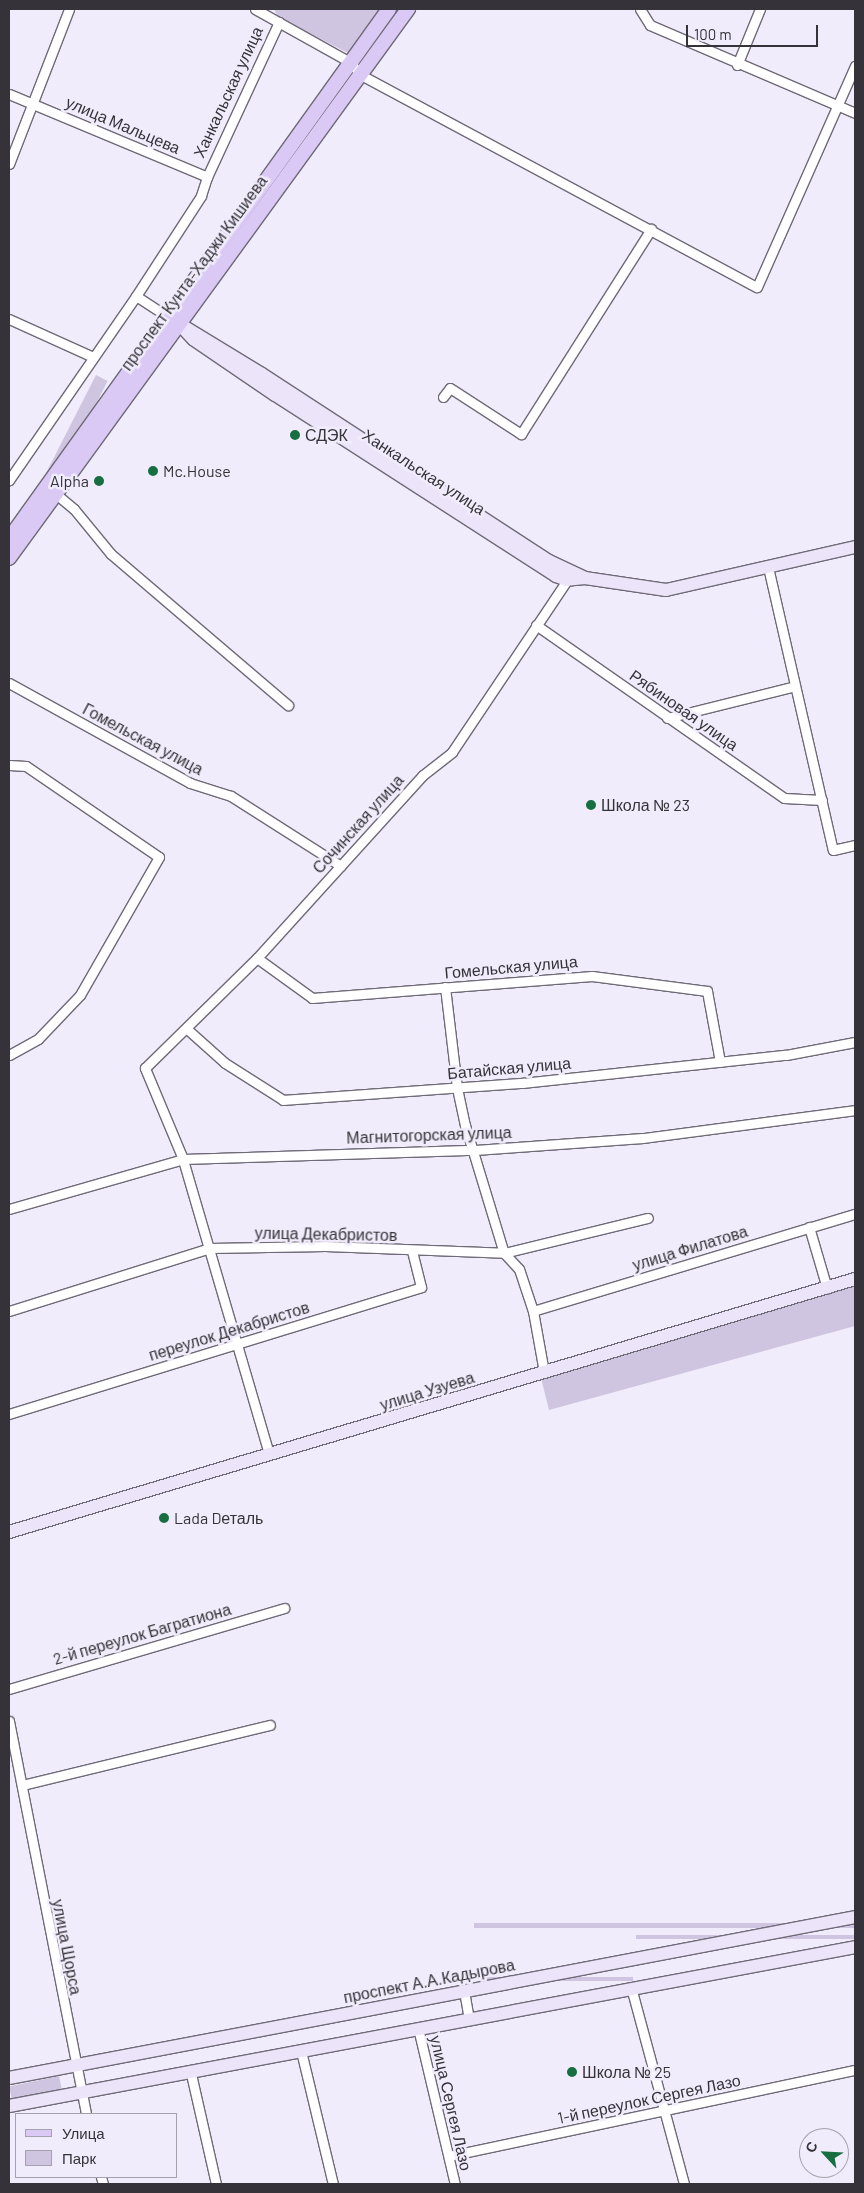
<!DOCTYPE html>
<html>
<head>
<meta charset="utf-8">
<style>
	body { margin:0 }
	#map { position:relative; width:864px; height:2193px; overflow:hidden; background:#f1ecfb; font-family:Barlow,sans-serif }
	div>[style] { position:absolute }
	.green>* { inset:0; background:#cfc5e0; transform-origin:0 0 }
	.roads { filter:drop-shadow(1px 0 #6f6a77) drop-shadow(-1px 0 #6f6a77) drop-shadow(0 1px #6f6a77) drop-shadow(0 -1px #6f6a77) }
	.street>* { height:9px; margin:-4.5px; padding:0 4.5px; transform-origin:4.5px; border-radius:4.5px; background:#fff }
	.secondary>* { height:12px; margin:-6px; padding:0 6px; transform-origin:6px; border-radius:6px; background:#ece4f9 }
	.primary>* { height:14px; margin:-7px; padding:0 7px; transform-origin:7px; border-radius:7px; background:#dac9f4 }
	.dots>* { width:14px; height:14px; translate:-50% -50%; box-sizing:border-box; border:2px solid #f1ecfb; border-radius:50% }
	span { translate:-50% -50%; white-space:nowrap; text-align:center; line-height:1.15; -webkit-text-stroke:5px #f1ecfb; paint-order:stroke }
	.street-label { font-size:16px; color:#353339 }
	.poi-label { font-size:16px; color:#353339 }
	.left { translate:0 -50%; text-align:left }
	.right { translate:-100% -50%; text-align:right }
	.frame { position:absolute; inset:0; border:10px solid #353339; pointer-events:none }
	.legend { position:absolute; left:15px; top:2113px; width:162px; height:65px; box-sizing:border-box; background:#f1ecfb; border:1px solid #a6a2ad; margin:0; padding:6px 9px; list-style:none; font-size:15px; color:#353339 }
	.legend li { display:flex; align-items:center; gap:10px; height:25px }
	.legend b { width:25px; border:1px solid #a6a2ad }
	.north { position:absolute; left:799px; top:2128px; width:50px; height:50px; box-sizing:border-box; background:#f1ecfb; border:1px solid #a6a2ad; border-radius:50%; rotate:295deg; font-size:14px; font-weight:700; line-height:20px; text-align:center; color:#353339 }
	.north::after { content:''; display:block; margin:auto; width:18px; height:22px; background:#176e41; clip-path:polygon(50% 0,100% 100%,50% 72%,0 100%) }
	.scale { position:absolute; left:686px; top:25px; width:132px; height:22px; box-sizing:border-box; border:2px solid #353339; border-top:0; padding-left:6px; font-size:15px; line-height:18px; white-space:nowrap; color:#353339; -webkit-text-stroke:4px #f1ecfb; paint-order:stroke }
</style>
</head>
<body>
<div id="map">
	<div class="green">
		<i style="clip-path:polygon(274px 9px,384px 9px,348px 53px,278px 17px)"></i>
		<i style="left:96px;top:375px;width:13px;height:151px;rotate:27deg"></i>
		<i style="clip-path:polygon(855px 1284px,855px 1326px,549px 1410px,541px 1378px)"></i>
		<i style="left:855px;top:1923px;width:5px;height:381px;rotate:90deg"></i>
		<i style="left:855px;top:1935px;width:4px;height:219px;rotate:90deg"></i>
		<i style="left:633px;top:1977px;width:4px;height:153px;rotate:90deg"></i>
		<i style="left:59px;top:2076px;width:14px;height:51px;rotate:78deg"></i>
	</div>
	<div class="roads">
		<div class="street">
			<i style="left:255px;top:9px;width:109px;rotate:29.2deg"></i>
			<i style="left:350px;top:62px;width:17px;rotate:50deg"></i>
			<i style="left:361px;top:75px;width:449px;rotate:28.2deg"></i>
			<i style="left:757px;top:287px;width:242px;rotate:-66.1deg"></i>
			<i style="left:640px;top:9px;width:19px;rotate:58deg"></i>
			<i style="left:650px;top:25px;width:223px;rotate:23.2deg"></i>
			<i style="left:737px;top:65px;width:61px;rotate:-67.7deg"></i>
			<i style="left:9px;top:94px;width:215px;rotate:22.7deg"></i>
			<i style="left:207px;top:177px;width:20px;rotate:108deg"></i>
			<i style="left:201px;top:196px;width:119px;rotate:123deg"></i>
			<i style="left:136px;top:296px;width:224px;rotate:124.6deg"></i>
			<i style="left:9px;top:164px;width:166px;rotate:-68.8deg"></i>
			<i style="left:207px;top:177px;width:171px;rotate:-65.1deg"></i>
			<i style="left:136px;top:296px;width:38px;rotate:33deg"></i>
			<i style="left:9px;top:319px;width:92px;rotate:24.3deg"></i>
			<i style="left:443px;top:397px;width:11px;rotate:-52deg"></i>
			<i style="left:450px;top:388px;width:85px;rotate:32.9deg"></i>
			<i style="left:521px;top:434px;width:243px;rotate:-57.6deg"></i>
			<i style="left:57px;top:491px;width:3px;rotate:108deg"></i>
			<i style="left:56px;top:494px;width:23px;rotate:40deg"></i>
			<i style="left:74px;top:509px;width:58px;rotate:50.6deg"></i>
			<i style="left:111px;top:554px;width:233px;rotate:40.5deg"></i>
			<i style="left:768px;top:567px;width:290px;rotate:77.1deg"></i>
			<i style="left:833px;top:850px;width:23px;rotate:-13deg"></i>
			<i style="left:536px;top:625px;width:302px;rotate:34.9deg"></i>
			<i style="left:784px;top:798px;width:38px;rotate:3deg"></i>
			<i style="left:9px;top:683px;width:207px;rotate:28.9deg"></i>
			<i style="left:190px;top:783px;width:43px;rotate:17.6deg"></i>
			<i style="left:231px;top:796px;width:130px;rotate:32.5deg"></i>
			<i style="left:667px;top:718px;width:132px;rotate:-14deg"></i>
			<i style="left:9px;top:765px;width:17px;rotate:3deg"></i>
			<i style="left:26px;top:766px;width:161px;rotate:34.4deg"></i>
			<i style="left:159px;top:857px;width:159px;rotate:119.8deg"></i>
			<i style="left:80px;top:995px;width:61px;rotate:133.7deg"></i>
			<i style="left:38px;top:1039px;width:33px;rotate:151deg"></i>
			<i style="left:257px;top:958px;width:68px;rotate:36deg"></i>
			<i style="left:312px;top:998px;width:281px;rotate:-4.5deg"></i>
			<i style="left:592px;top:976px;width:116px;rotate:7.4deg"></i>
			<i style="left:707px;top:991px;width:72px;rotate:79.6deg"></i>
			<i style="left:445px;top:987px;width:102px;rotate:83.2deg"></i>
			<i style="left:457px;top:1088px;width:38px;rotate:78deg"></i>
			<i style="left:465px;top:1125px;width:134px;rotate:73.1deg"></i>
			<i style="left:504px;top:1253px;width:22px;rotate:47deg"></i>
			<i style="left:519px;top:1269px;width:44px;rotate:71.6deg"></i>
			<i style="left:533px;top:1311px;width:62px;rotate:79.8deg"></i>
			<i style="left:187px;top:1029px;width:51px;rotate:41.8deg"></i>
			<i style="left:225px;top:1063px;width:69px;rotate:32.5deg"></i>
			<i style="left:283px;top:1100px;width:240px;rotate:-4.1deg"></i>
			<i style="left:522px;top:1083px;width:265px;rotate:-6.1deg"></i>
			<i style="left:786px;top:1055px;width:70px;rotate:-10.7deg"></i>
			<i style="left:9px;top:1209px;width:181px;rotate:-16deg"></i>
			<i style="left:183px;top:1159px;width:292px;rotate:-1.8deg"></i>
			<i style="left:475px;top:1150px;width:168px;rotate:-4.1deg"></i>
			<i style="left:643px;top:1138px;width:214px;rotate:-7.5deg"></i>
			<i style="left:809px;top:1227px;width:64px;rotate:73.6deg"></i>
			<i style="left:9px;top:1311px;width:211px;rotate:-17.4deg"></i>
			<i style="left:210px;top:1248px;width:115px;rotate:-1deg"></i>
			<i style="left:325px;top:1246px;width:179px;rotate:2.2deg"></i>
			<i style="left:504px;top:1253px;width:148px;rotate:-13.7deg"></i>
			<i style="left:533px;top:1311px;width:336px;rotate:-16.8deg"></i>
			<i style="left:9px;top:1414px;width:431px;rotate:-17.1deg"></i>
			<i style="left:421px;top:1287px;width:38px;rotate:-104deg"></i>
			<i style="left:269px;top:1454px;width:307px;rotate:-106.3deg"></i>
			<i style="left:183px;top:1159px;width:99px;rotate:-112.7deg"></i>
			<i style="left:145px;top:1068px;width:157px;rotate:-44.5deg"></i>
			<i style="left:257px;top:958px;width:247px;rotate:-47.8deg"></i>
			<i style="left:423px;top:775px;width:37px;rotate:-38deg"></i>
			<i style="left:452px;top:752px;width:207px;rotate:-56.2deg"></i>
			<i style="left:9px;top:1689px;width:287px;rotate:-16.4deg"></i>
			<i style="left:9px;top:1721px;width:400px;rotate:78.9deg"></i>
			<i style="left:22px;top:1785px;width:255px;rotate:-13.6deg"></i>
			<i style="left:464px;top:1991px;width:29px;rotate:80deg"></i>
			<i style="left:632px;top:1991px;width:200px;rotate:74.9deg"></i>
			<i style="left:418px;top:2028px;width:160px;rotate:76.7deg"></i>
			<i style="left:301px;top:2051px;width:137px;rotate:76.5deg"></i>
			<i style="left:191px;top:2074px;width:113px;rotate:77.2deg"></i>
			<i style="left:449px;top:2156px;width:415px;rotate:-12deg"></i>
			<i style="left:101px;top:2177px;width:7px;rotate:74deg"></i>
		</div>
		<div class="secondary">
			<i style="left:585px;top:578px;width:18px;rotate:174deg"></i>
			<i style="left:567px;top:580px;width:12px;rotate:-160deg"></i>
			<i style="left:556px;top:576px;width:334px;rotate:-147.2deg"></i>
			<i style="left:275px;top:395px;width:99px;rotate:-145.7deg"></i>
			<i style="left:193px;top:339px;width:22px;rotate:-133deg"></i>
			<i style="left:178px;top:323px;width:98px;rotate:31.3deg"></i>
			<i style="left:262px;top:374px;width:343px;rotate:33.1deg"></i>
			<i style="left:549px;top:561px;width:40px;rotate:25deg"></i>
			<i style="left:585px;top:578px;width:82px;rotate:8.4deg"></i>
			<i style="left:666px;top:590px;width:194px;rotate:-12.8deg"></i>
			<i style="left:9px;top:1532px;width:883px;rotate:-16.65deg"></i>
			<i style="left:9px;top:2078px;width:861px;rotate:-10.77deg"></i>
			<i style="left:9px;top:2106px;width:861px;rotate:-10.64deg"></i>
		</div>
		<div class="primary">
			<i style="left:9px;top:539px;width:652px;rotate:-54.36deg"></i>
			<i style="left:9px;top:558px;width:679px;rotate:-53.99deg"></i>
		</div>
	</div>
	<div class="dots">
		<i style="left:295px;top:435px;background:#176e41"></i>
		<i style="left:153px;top:471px;background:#176e41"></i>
		<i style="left:99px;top:481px;background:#176e41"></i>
		<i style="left:591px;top:805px;background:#176e41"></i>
		<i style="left:164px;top:1518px;background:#176e41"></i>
		<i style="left:572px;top:2072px;background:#176e41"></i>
	</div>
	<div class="street-label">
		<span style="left:228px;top:92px;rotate:-65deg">Ханкальская улица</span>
		<span style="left:123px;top:125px;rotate:23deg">улица Мальцева</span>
		<span style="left:194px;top:273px;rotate:-54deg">проспект Кунта-Хаджи Кишиева</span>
		<span style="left:424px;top:472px;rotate:33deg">Ханкальская улица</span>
		<span style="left:684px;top:710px;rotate:35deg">Рябиновая улица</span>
		<span style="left:143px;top:739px;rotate:28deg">Гомельская улица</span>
		<span style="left:358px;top:824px;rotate:-48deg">Сочинская улица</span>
		<span style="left:511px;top:967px;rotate:-5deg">Гомельская улица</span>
		<span style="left:509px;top:1068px;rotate:-5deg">Батайская улица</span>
		<span style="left:429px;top:1135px;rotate:-2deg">Магнитогорская улица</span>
		<span style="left:326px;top:1234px;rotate:1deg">улица Декабристов</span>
		<span style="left:690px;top:1248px;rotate:-17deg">улица Филатова</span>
		<span style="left:229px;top:1331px;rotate:-17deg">переулок Декабристов</span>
		<span style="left:427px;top:1391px;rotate:-17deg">улица Узуева</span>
		<span style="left:142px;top:1634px;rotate:-16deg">2-й переулок Багратиона</span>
		<span style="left:67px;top:1947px;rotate:79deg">улица Щорса</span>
		<span style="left:429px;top:1981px;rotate:-11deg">проспект А.А.Кадырова</span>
		<span style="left:649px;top:2099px;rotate:-12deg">1-й переулок Сергея Лазо</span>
		<span style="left:451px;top:2103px;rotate:77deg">улица Сергея Лазо</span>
	</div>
	<div class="poi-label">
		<span class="left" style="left:305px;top:435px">СДЭК</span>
		<span class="left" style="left:163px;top:471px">Mc.House</span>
		<span class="right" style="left:89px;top:481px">Alpha</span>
		<span class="left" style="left:601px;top:805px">Школа № 23</span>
		<span class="left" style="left:174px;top:1518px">Lada Dеталь</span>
		<span class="left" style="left:582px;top:2072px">Школа № 25</span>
	</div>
	<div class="frame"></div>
	<ul class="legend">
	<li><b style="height:6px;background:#dac9f4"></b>Улица</li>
	<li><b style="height:14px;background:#cfc5e0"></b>Парк</li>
	</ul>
	<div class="north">С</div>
	<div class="scale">100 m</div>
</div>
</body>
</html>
